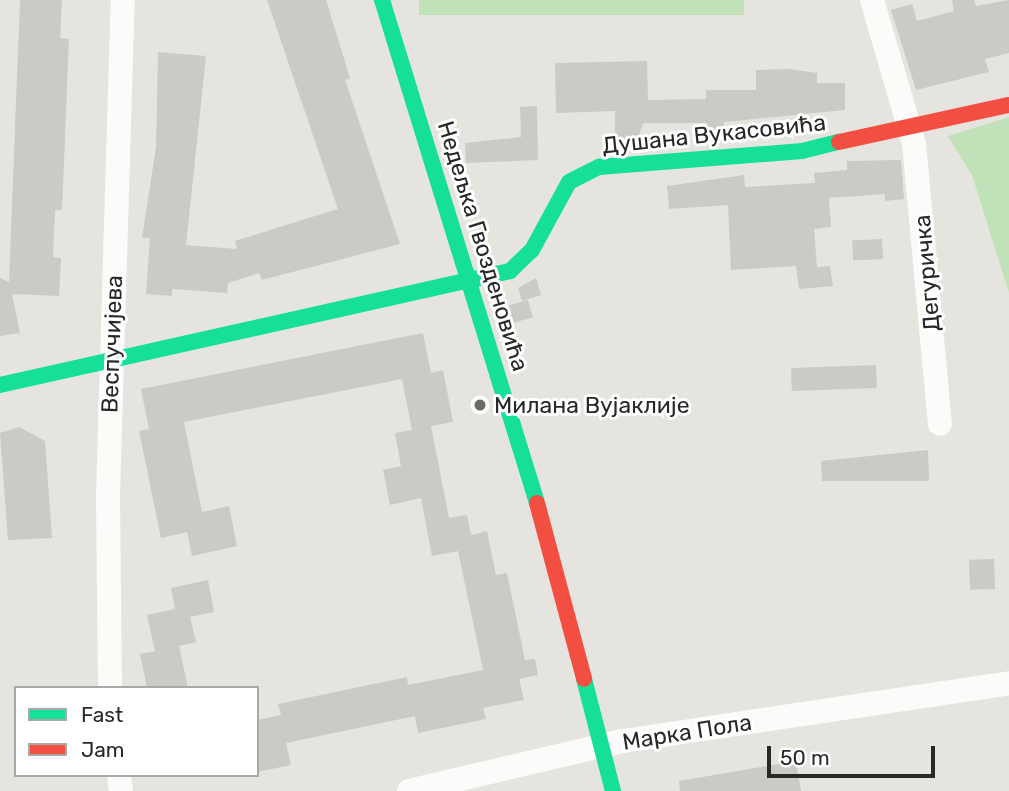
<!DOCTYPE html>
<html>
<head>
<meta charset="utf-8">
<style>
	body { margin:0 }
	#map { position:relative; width:1009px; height:791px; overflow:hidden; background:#e6e4de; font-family:Rubik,sans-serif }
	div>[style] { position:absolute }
	.green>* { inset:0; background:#c1e1b8; transform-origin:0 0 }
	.building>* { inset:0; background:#cbcac5; transform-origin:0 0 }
	.street>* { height:24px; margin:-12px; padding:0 12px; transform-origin:12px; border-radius:12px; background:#fbfbfa }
	.fast>* { height:16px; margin:-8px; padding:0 8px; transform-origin:8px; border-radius:8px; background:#16e098 }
	.jam>* { height:16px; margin:-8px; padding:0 8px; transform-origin:8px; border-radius:8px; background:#f24e42 }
	.dots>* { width:19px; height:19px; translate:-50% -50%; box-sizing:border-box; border:4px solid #fff; border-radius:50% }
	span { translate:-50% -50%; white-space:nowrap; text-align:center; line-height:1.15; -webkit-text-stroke:6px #fff; paint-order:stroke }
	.street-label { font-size:23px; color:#282828 }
	.poi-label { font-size:23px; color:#282828 }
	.left { translate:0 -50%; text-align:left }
	.legend { position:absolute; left:14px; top:686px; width:245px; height:91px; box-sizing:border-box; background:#fff; border:2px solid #a9a9a9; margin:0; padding:9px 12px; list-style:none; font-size:21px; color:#282828 }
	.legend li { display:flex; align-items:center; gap:14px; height:35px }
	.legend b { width:35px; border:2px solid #a9a9a9 }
	.scale { position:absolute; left:767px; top:746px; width:168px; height:32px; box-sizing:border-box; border:4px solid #282828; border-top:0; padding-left:9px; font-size:21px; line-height:24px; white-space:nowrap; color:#282828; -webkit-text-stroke:5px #fff; paint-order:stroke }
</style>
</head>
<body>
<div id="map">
	<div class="green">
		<i style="left:419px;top:0;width:325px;height:15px"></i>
		<i style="clip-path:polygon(1009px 117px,1009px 293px,972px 175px,948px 136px)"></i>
	</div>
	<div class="building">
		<i style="clip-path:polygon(20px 0,62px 0,60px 38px,69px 39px,62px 210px,55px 210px,53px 257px,61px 258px,59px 296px,12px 294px,20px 333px,0 336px,0 278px,9px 282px)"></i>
		<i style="clip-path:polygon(267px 0,326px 0,350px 78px,345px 80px,400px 244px,262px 280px,259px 273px,228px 283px,227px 293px,172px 289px,172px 296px,146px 294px,150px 238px,142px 238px,156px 147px,158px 52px,206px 56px,186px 245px,237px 249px,235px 241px,338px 209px)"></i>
		<i style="clip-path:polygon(952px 0,974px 0,976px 6px,1009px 0,1009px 53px,985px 59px,989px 72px,916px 90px,891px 10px,912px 4px,917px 21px,954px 11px)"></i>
		<i style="clip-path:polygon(647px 61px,648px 100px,706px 99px,706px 90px,756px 90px,756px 70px,789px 69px,817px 73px,817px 83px,845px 83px,845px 110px,724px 122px,724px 131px,707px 132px,707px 123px,643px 123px,636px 144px,615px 144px,615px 111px,556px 113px,555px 63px)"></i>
		<i style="clip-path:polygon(537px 106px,538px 160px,466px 163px,465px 143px,521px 137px,520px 107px)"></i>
		<i style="clip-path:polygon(901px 160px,904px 199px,885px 201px,885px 194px,829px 198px,831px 227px,814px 229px,817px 267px,830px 266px,833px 286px,799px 289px,796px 266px,731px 270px,728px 205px,669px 209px,667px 186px,744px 175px,745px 187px,815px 183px,814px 173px,847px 170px,847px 161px)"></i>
		<i style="left:882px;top:239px;width:20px;height:30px;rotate:87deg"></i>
		<i style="clip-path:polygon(536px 278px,541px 295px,522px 301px,518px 288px)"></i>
		<i style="left:528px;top:300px;width:18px;height:20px;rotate:74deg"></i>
		<i style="clip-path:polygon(423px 333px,431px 373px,443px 370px,453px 422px,431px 426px,449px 518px,467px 515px,471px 535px,487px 531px,496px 575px,507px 573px,525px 660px,535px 659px,538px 675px,519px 679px,524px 700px,483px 708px,486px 719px,418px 733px,415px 716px,286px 743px,291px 765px,257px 772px,257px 720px,281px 715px,278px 704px,407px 677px,408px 685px,483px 670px,458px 551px,432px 556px,421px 498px,390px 505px,383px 470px,401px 466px,395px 433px,412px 430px,402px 379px,184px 422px,202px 512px,229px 506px,237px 546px,192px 556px,187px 532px,161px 538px,139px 431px,149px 429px,141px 389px)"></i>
		<i style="left:876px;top:365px;width:23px;height:85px;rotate:88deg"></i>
		<i style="clip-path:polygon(19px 427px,45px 441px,52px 538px,8px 540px,0 433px)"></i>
		<i style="clip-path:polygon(928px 450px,929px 481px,822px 481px,821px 461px)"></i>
		<i style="left:994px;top:559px;width:30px;height:25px;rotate:88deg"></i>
		<i style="clip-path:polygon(208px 580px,214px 612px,190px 617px,196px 642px,179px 646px,188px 688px,147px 688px,140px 654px,155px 651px,147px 615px,175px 609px,171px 588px)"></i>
		<i style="clip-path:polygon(796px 761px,801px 791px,680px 791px,679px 781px)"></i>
	</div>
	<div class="street">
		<i style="left:872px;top:0;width:150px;rotate:73.7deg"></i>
		<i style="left:914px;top:144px;width:281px;rotate:84.7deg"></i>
		<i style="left:110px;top:688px;width:193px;rotate:-90.6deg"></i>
		<i style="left:108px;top:495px;width:495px;rotate:-88.3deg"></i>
		<i style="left:119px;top:775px;width:16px;rotate:83deg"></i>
		<i style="left:409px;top:791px;width:220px;rotate:-13.2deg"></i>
		<i style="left:623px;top:741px;width:390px;rotate:-8.5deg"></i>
	</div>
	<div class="fast">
		<i style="left:382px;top:0;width:526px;rotate:72.87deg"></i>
		<i style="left:0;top:385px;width:523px;rotate:-12.6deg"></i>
		<i style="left:510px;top:271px;width:30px;rotate:-44deg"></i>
		<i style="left:532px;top:250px;width:77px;rotate:-61.4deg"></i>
		<i style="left:569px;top:182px;width:34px;rotate:-27deg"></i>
		<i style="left:599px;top:167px;width:204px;rotate:-4.5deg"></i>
		<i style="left:802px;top:151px;width:38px;rotate:-14deg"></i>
		<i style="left:584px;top:679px;width:116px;rotate:75.5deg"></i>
	</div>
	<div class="jam">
		<i style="left:839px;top:142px;width:174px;rotate:-12.3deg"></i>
		<i style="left:537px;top:503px;width:182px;rotate:75deg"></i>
	</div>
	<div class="dots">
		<i style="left:480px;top:405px;background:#6a6a68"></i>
	</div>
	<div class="street-label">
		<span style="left:714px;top:134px;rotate:-6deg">Душана Вукасовића</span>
		<span style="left:483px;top:246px;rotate:73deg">Недељка Гвозденовића</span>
		<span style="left:927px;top:273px;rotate:-95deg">Дегуричка</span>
		<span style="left:112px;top:344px;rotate:-88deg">Веспучијева</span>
		<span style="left:687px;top:732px;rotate:-9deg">Марка Пола</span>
	</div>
	<div class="poi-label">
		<span class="left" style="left:494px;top:405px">Милана Вујаклије</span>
	</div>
	<ul class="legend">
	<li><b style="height:9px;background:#16e098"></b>Fast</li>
	<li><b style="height:9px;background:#f24e42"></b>Jam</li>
	</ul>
	<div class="scale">50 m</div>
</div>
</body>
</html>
